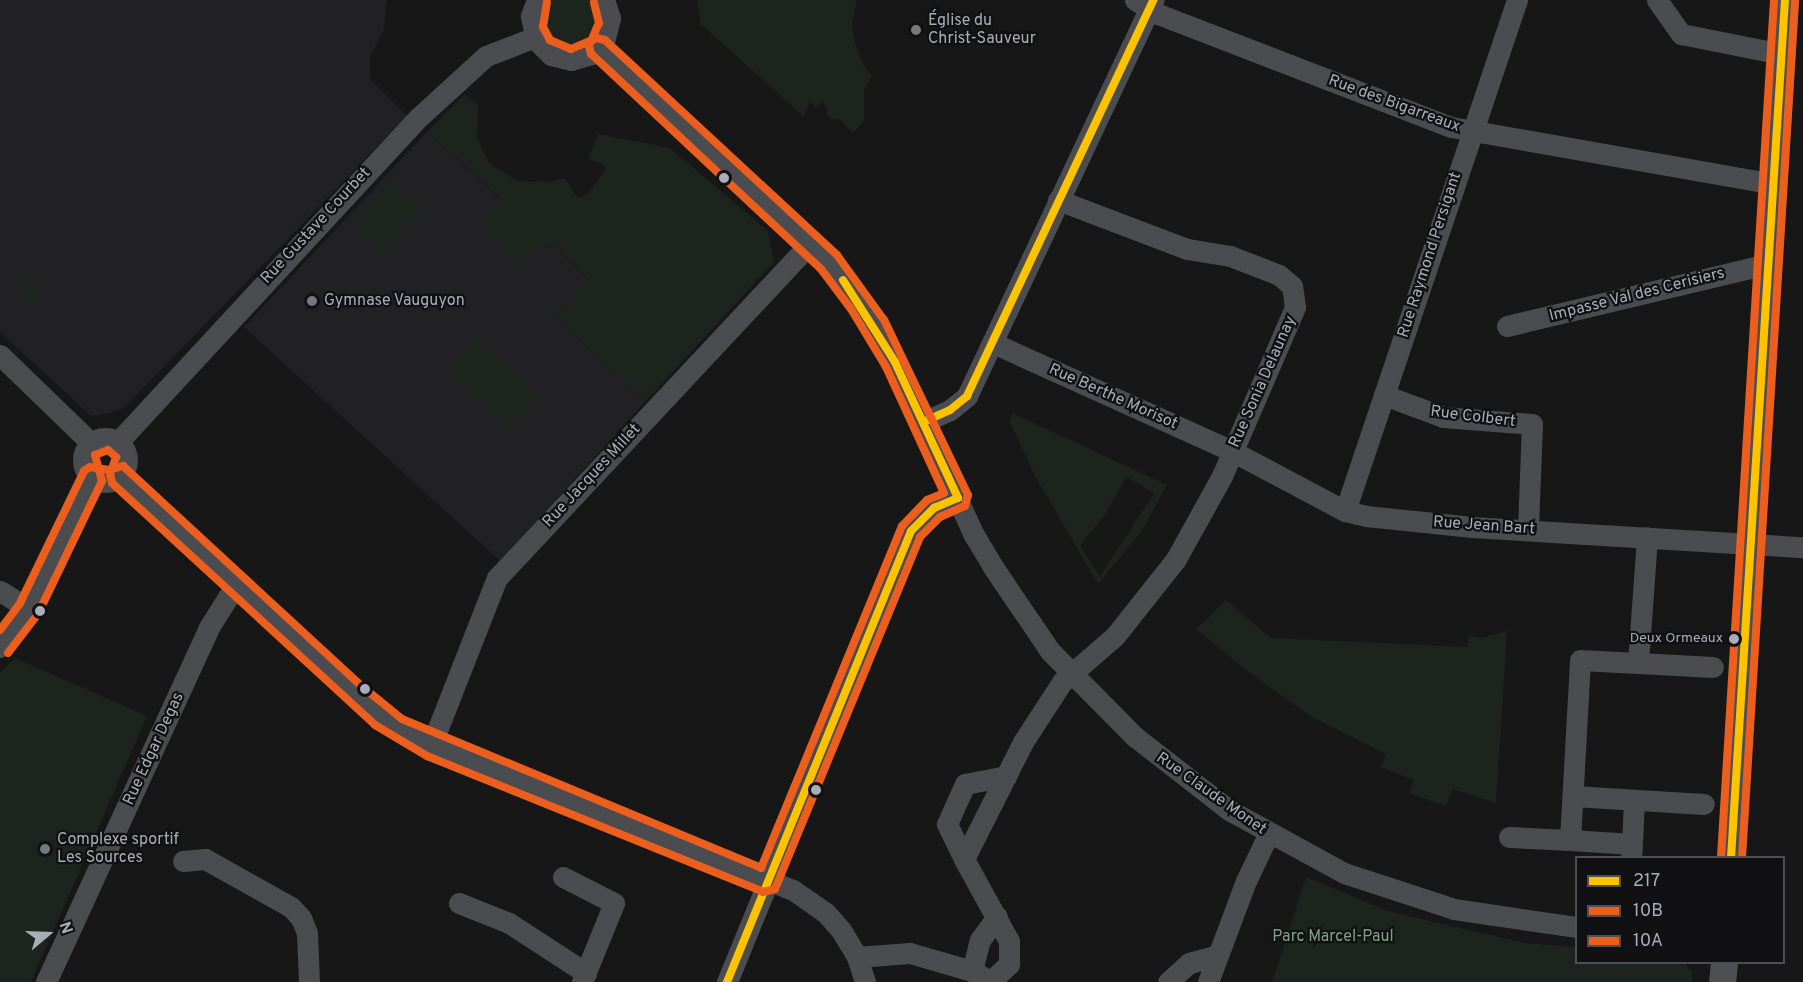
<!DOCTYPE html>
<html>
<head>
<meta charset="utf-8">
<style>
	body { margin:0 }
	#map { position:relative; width:1803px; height:982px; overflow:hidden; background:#171717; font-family:Overpass,sans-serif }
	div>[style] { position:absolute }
	.built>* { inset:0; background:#212123 }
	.green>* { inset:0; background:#1d241e; transform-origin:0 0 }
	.minor>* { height:21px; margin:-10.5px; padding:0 10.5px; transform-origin:10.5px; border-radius:10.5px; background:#4b4c50 }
	.minor>.ring { margin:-10.5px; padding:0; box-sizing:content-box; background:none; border:21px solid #4b4c50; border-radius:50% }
	.major>* { height:27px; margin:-13.5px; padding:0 13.5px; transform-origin:13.5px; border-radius:13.5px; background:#4d4f52 }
	.bus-1>* { height:8px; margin:-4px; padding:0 4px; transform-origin:4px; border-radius:4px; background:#fdc300 }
	.bus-2>* { height:8px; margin:-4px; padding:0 4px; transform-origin:4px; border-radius:4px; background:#eb5e1d }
	.bus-3>* { height:8px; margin:-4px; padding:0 4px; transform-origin:4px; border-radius:4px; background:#eb5e1d }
	.dots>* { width:16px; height:16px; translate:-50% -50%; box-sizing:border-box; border:3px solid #111113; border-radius:50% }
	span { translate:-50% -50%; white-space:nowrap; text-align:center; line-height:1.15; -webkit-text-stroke:4.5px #111113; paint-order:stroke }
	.bus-label { font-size:14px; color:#a8adb8 }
	.right { translate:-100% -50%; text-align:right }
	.poi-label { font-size:16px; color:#a8adb8 }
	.left { translate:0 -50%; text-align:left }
	.street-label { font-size:16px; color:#a8adb8 }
	.park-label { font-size:16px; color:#7fa381 }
	.legend { position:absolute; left:1575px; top:856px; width:210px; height:108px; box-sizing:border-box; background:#111113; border:2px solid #4d4f55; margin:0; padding:8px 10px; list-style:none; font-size:18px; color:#a8adb8 }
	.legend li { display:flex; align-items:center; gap:12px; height:30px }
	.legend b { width:30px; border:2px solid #4d4f55 }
	.north { position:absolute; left:18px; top:904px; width:60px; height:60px; -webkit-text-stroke:4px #111113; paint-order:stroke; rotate:71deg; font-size:16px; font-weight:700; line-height:24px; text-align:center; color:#a8adb8 }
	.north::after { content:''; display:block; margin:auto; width:21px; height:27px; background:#a8adb8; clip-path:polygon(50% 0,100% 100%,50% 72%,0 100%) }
</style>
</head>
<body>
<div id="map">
	<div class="built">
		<i style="clip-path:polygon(0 0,387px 0,384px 29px,370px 57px,371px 80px,407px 116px,124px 408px,106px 414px,91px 416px,0 332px)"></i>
		<i style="clip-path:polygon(427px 132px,503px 201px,478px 228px,541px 248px,555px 246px,590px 281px,555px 317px,646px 401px,500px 561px,244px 327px)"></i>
	</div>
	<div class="green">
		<i style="clip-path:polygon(547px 0,591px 0,598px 10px,600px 32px,577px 55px,546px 46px,538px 14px)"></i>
		<i style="clip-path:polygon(697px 0,857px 0,852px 24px,854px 39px,863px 64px,872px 76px,864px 90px,864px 121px,853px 133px,838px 118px,833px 120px,826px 113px,827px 108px,822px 102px,816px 107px,810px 102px,804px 117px,701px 24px)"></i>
		<i style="clip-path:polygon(465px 94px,478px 105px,477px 135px,484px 154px,491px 165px,518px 181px,549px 182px,564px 178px,578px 198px,588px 193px,606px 169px,604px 164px,588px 159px,598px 134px,670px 148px,768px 231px,774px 262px,646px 401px,555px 317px,590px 280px,555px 246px,541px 248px,522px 268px,478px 228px,503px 200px,427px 132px)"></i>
		<i style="left:393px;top:180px;width:40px;height:62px;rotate:42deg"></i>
		<i style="left:26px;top:272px;width:27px;height:21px;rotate:42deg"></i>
		<i style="left:477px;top:338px;width:84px;height:47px;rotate:42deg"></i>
		<i style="clip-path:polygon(evenodd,1012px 413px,1167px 485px,1141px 532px,1098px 584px,1036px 478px,1010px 422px,1012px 413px,1126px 477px,1154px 493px,1100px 576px,1080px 546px,1106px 513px,1126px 477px)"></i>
		<i style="clip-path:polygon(1226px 600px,1271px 638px,1468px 647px,1468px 635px,1482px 638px,1507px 631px,1496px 803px,1452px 789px,1446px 806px,1409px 793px,1414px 780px,1381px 767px,1386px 754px,1310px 716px,1246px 670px,1196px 629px)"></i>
		<i style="clip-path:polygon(15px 658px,147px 716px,31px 982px,0 982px,0 673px)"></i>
		<i style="clip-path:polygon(1306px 877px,1388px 911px,1524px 943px,1576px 947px,1576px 962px,1685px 963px,1692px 973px,1692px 982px,1272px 982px)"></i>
	</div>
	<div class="minor">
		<i style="left:537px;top:0;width:17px;rotate:111deg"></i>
		<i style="left:531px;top:16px;width:25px;rotate:78deg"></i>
		<i style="left:536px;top:40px;width:21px;rotate:45deg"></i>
		<i style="left:551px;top:55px;width:21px;rotate:14deg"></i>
		<i style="left:571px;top:60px;width:22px;rotate:-16deg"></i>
		<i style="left:592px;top:54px;width:17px;rotate:-45deg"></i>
		<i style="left:604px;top:42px;width:25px;rotate:-76deg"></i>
		<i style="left:610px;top:18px;width:19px;rotate:-108deg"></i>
		<i style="left:1135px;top:0;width:27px;rotate:31deg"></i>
		<i style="left:1158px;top:14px;width:314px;rotate:21.1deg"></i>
		<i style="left:1451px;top:127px;width:327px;rotate:10deg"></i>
		<i style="left:1657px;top:0;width:42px;rotate:54.8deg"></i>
		<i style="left:1681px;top:34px;width:103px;rotate:11.2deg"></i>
		<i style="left:599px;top:48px;width:288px;rotate:42.9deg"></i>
		<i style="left:810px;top:244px;width:49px;rotate:47.5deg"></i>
		<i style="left:843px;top:280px;width:97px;rotate:57.6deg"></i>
		<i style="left:895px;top:362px;width:190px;rotate:65.5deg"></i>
		<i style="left:974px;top:535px;width:37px;rotate:59deg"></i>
		<i style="left:993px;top:567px;width:102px;rotate:55.8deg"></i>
		<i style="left:1050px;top:651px;width:120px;rotate:45.3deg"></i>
		<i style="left:1134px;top:736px;width:120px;rotate:37.9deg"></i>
		<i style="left:1229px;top:810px;width:131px;rotate:28.7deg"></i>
		<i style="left:1344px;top:873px;width:116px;rotate:18.1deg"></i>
		<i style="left:1454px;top:909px;width:123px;rotate:8.4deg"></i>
		<i style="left:1507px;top:326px;width:268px;rotate:-13.4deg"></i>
		<i style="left:993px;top:343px;width:262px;rotate:24.3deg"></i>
		<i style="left:1232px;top:451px;width:128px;rotate:28deg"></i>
		<i style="left:1345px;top:511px;width:22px;rotate:13deg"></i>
		<i style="left:1366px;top:516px;width:107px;rotate:5.9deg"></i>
		<i style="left:1472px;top:527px;width:332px;rotate:3.5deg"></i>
		<i style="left:0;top:355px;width:127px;rotate:44deg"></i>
		<i style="left:1384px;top:395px;width:63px;rotate:20.4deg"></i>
		<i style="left:1443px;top:417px;width:89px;rotate:4.5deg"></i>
		<i style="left:1532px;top:424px;width:106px;rotate:92.2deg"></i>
		<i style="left:923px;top:422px;width:30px;rotate:-24deg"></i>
		<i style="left:950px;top:410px;width:22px;rotate:-39deg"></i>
		<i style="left:967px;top:396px;width:438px;rotate:-64.8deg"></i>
		<i class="ring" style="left:83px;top:438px;width:23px;height:23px"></i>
		<i style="left:118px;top:442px;width:442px;rotate:-47.2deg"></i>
		<i style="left:418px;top:118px;width:92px;rotate:-42.4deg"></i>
		<i style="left:486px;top:56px;width:53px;rotate:-21.2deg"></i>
		<i style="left:120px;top:476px;width:355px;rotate:42.7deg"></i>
		<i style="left:381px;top:717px;width:58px;rotate:30.1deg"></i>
		<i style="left:431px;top:746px;width:390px;rotate:21.7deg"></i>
		<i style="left:793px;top:890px;width:40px;rotate:34.9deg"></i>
		<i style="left:826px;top:913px;width:23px;rotate:49deg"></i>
		<i style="left:841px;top:930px;width:31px;rotate:59deg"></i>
		<i style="left:857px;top:957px;width:26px;rotate:72deg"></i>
		<i style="left:1345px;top:511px;width:539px;rotate:-71.4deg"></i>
		<i style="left:0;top:591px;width:34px;rotate:32deg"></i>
		<i style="left:0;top:647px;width:48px;rotate:-52.7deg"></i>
		<i style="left:29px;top:609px;width:146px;rotate:-64.5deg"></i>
		<i style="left:1638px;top:663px;width:75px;rotate:3.1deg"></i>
		<i style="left:431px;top:746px;width:180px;rotate:-68.6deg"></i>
		<i style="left:497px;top:578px;width:458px;rotate:-46.9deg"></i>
		<i style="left:1573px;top:796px;width:131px;rotate:3.5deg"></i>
		<i style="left:1509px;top:837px;width:61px;rotate:2.8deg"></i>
		<i style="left:1632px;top:844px;width:44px;rotate:-87.4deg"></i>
		<i style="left:1631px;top:858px;width:14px;rotate:-86deg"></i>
		<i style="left:1632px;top:844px;width:62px;rotate:-176.3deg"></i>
		<i style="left:1570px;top:840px;width:180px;rotate:-86.8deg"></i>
		<i style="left:1580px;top:660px;width:58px;rotate:3deg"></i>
		<i style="left:1638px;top:663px;width:126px;rotate:-85.9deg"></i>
		<i style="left:964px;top:859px;width:39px;rotate:-116deg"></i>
		<i style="left:947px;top:824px;width:44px;rotate:-65.8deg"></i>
		<i style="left:965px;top:784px;width:42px;rotate:-11deg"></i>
		<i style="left:183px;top:861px;width:22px;rotate:-5deg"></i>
		<i style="left:205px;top:859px;width:98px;rotate:29.2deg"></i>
		<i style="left:291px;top:907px;width:15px;rotate:48deg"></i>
		<i style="left:301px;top:918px;width:16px;rotate:68deg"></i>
		<i style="left:307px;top:933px;width:49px;rotate:87.7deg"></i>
		<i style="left:563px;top:877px;width:57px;rotate:27deg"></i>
		<i style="left:614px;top:903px;width:85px;rotate:112.1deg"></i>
		<i style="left:459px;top:903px;width:54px;rotate:21.8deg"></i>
		<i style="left:509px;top:923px;width:92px;rotate:33deg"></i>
		<i style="left:857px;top:957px;width:53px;rotate:-4.3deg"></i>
		<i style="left:910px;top:953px;width:65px;rotate:16.2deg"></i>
		<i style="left:972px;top:971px;width:23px;rotate:29deg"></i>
		<i style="left:972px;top:971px;width:32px;rotate:-76deg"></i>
		<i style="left:980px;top:940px;width:29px;rotate:-54deg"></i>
		<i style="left:991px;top:981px;width:25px;rotate:-43deg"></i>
		<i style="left:1009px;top:964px;width:23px;rotate:-90deg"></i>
		<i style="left:1009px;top:941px;width:94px;rotate:-118.8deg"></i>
		<i style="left:964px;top:859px;width:131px;rotate:-63.2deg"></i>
		<i style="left:1023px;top:742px;width:72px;rotate:-57deg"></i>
		<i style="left:1062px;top:682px;width:70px;rotate:-41deg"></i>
		<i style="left:1115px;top:636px;width:98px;rotate:-51.6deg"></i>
		<i style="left:1176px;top:559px;width:95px;rotate:-61deg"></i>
		<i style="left:1222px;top:476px;width:184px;rotate:-66.6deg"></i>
		<i style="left:1295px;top:307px;width:21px;rotate:-98deg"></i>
		<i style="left:1292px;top:286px;width:17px;rotate:-140deg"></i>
		<i style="left:1279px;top:275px;width:53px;rotate:-158.8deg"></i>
		<i style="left:1230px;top:256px;width:44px;rotate:-170.8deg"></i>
		<i style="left:1187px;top:249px;width:138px;rotate:-159.2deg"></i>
		<i style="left:46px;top:982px;width:388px;rotate:-65.3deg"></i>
		<i style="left:208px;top:629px;width:38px;rotate:-58deg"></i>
		<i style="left:228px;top:597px;width:16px;rotate:-43deg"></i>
		<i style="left:727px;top:982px;width:487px;rotate:-67.8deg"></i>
		<i style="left:911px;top:531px;width:33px;rotate:-45deg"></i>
		<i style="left:934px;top:508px;width:26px;rotate:-23deg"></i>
		<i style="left:1168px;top:982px;width:28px;rotate:-42deg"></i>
		<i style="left:1189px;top:963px;width:28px;rotate:-15deg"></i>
		<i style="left:1208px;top:982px;width:108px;rotate:-69.4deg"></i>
		<i style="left:1246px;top:881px;width:51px;rotate:-64.4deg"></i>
	</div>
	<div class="major">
		<i style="left:1731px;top:858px;width:860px;rotate:-86.4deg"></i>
		<i style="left:1722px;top:982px;width:20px;rotate:-84deg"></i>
	</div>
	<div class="bus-1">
		<i style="left:923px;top:422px;width:30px;rotate:-24deg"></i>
		<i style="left:950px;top:410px;width:22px;rotate:-39deg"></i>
		<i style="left:967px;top:396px;width:438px;rotate:-64.8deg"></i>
		<i style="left:1731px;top:858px;width:860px;rotate:-86.4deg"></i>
		<i style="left:727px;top:982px;width:487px;rotate:-67.8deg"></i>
		<i style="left:911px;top:531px;width:33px;rotate:-45deg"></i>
		<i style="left:934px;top:508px;width:26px;rotate:-23deg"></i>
		<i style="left:958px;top:498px;width:150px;rotate:-114.9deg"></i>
		<i style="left:895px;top:362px;width:97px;rotate:-122.4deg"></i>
	</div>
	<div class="bus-2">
		<i style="left:8px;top:653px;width:49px;rotate:-52.4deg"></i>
		<i style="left:38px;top:614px;width:148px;rotate:-64.3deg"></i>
		<i style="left:102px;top:481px;width:27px;rotate:-105deg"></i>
		<i style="left:95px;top:455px;width:14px;rotate:-21deg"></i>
		<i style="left:108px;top:450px;width:11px;rotate:41deg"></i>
		<i style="left:116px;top:457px;width:18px;rotate:109deg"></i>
		<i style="left:110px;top:474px;width:9px;rotate:77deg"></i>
		<i style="left:112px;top:483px;width:357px;rotate:42.6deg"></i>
		<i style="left:375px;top:725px;width:61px;rotate:30.8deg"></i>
		<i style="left:427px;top:756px;width:362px;rotate:22deg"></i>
		<i style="left:763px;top:892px;width:12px;rotate:-14deg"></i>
		<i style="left:775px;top:889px;width:381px;rotate:-67.6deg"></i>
		<i style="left:920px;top:537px;width:28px;rotate:-45deg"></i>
		<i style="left:940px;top:517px;width:27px;rotate:-24deg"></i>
		<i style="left:965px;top:506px;width:11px;rotate:-75deg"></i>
		<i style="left:968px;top:495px;width:194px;rotate:-115.6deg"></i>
		<i style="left:884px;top:320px;width:80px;rotate:-125.9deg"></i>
		<i style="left:837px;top:255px;width:316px;rotate:-137.2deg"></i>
		<i style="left:605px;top:40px;width:8px;rotate:-166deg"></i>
		<i style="left:597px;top:38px;width:28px;rotate:157deg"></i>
		<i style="left:571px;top:49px;width:23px;rotate:-157deg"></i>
		<i style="left:550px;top:40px;width:15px;rotate:-118deg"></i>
		<i style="left:543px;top:27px;width:25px;rotate:-81deg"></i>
		<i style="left:1742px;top:858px;width:859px;rotate:-86.46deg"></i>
	</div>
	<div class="bus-3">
		<i style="left:0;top:630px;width:34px;rotate:-53deg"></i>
		<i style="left:20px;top:603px;width:147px;rotate:-64.1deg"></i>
		<i style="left:84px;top:471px;width:7px;rotate:-34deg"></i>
		<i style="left:90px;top:467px;width:18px;rotate:9deg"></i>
		<i style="left:108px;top:470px;width:16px;rotate:-15deg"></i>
		<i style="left:123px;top:466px;width:320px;rotate:42.7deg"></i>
		<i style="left:358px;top:683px;width:57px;rotate:39.3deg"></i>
		<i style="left:402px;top:719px;width:389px;rotate:22.5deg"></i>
		<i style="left:761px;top:868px;width:370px;rotate:-67.6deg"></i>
		<i style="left:902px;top:526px;width:36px;rotate:-46deg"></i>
		<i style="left:927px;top:500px;width:18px;rotate:-22deg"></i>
		<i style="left:944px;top:493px;width:139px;rotate:-114.7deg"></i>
		<i style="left:886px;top:367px;width:68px;rotate:-121.1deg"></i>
		<i style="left:851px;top:309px;width:50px;rotate:-126.9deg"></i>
		<i style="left:821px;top:269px;width:315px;rotate:-136.9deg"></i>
		<i style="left:591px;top:54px;width:8px;rotate:-104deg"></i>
		<i style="left:589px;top:46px;width:25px;rotate:-67deg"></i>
		<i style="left:599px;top:23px;width:21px;rotate:-104deg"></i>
		<i style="left:1721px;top:857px;width:859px;rotate:-86.46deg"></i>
	</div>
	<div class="dots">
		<i style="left:916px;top:30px;background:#757880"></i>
		<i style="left:724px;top:178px;background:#a8adb8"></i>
		<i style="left:312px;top:301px;background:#757880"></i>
		<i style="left:40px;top:611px;background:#a8adb8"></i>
		<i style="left:1734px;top:639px;background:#a8adb8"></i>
		<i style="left:365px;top:689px;background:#a8adb8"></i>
		<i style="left:816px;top:790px;background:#a8adb8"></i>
		<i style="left:45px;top:849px;background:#757880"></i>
	</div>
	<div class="bus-label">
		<span class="right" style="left:1723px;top:639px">Deux Ormeaux</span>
	</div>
	<div class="poi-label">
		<span class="left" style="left:928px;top:30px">Église du<br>Christ-Sauveur</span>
		<span class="left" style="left:324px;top:301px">Gymnase Vauguyon</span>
		<span class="left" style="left:57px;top:849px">Complexe sportif<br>Les Sources</span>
	</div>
	<div class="street-label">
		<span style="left:1394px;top:104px;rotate:20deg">Rue des Bigarreaux</span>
		<span style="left:316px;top:226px;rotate:-47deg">Rue Gustave Courbet</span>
		<span style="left:1430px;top:255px;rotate:-72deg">Rue Raymond Persigant</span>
		<span style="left:1637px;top:295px;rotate:-14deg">Impasse Val des Cerisiers</span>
		<span style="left:1263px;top:382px;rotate:-66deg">Rue Sonia Delaunay</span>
		<span style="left:1113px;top:397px;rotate:24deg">Rue Berthe Morisot</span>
		<span style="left:1473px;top:417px;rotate:7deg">Rue Colbert</span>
		<span style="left:592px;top:476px;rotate:-47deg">Rue Jacques Millet</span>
		<span style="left:1484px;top:526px;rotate:4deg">Rue Jean Bart</span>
		<span style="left:154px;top:749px;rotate:-65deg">Rue Edgar Degas</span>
		<span style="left:1211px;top:794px;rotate:35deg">Rue Claude Monet</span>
	</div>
	<div class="park-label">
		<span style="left:1333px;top:937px">Parc Marcel-Paul</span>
	</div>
	<ul class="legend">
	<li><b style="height:8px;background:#fdc300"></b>217</li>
	<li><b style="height:8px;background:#eb5e1d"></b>10B</li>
	<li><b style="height:8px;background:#eb5e1d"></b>10A</li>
	</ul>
	<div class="north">N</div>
</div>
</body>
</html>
